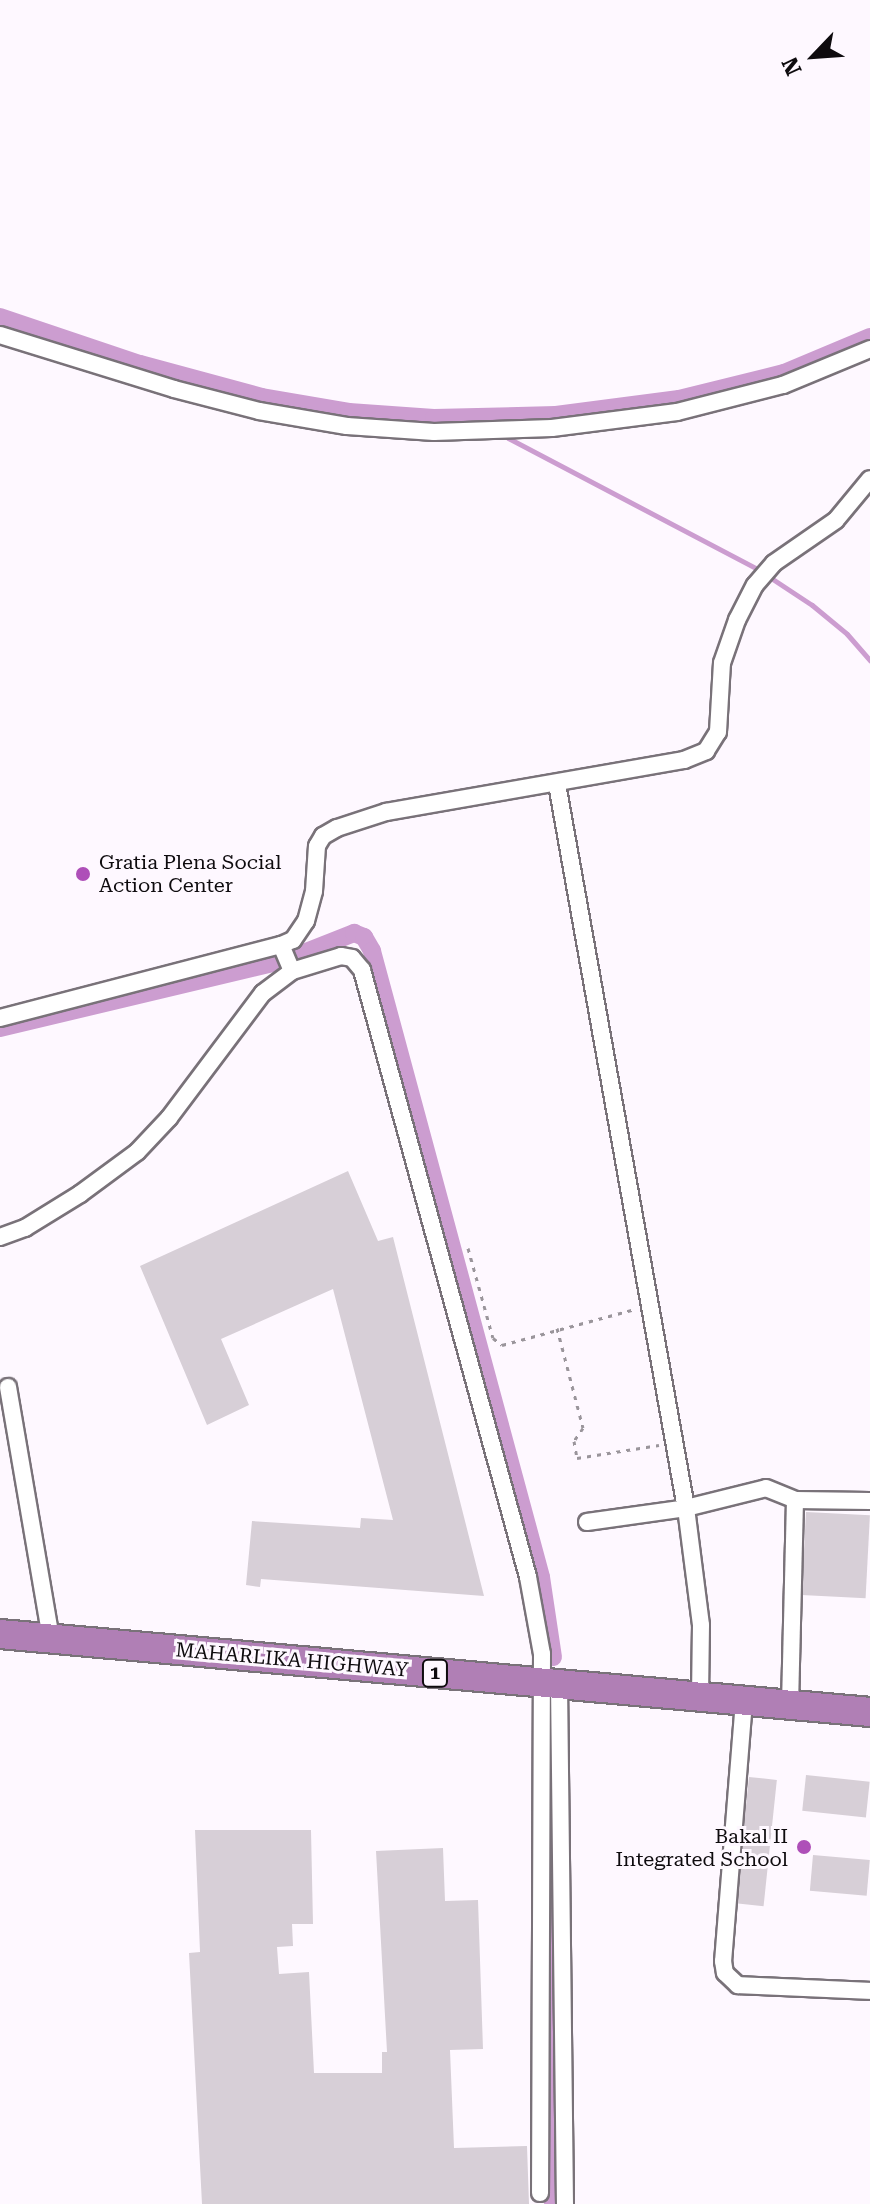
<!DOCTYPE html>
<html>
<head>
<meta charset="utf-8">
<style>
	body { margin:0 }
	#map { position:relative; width:870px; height:2204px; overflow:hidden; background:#fef8ff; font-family:"Roboto Serif",serif }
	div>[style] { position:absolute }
	.stream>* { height:5px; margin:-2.5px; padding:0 2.5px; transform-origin:2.5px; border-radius:2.5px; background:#cc9dd0 }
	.canal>* { height:18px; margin:-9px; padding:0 9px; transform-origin:9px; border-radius:9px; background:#cc9dd0 }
	.building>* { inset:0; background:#d7cfd7; transform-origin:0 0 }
	.path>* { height:3px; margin-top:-1.5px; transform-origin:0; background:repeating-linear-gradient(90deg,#9a959b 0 4px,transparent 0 10px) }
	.roads { filter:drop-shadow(2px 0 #797279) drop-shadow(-2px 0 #797279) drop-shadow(0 2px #797279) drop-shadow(0 -2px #797279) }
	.street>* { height:16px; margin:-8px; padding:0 8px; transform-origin:8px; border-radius:8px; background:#fff }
	.highway>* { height:28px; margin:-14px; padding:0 14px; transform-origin:14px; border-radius:14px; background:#b07fb5 }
	.dots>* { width:22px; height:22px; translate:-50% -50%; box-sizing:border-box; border:4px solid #fef8ff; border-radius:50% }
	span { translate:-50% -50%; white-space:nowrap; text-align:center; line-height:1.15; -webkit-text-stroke:6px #fef8ff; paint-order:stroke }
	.shield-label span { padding:2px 6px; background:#fef8ff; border:2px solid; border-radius:6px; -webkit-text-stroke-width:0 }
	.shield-label { font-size:18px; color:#0e0b0e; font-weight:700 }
	.poi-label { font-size:20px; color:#0e0b0e }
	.left { translate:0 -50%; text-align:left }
	.right { translate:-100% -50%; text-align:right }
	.street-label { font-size:20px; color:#0e0b0e }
	.north { position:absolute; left:774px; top:16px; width:80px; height:80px; -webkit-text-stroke:6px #fef8ff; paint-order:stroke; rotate:245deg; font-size:22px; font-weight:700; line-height:32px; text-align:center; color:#0e0b0e }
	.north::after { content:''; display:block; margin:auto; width:28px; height:36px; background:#0e0b0e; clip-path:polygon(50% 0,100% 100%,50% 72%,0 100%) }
</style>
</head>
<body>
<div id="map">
	<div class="stream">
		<i style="left:508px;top:438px;width:281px;rotate:27.7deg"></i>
		<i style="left:771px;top:578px;width:49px;rotate:33.4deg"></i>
		<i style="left:812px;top:605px;width:45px;rotate:39.6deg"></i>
		<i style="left:847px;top:634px;width:35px;rotate:49deg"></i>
	</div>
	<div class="canal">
		<i style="left:0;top:317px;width:148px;rotate:18.6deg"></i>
		<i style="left:140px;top:364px;width:126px;rotate:15.1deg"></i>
		<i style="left:262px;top:397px;width:88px;rotate:9.8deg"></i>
		<i style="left:349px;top:412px;width:85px;rotate:4deg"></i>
		<i style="left:434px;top:418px;width:122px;rotate:-1.4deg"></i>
		<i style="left:556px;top:415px;width:124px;rotate:-7.4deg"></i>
		<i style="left:679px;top:399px;width:108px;rotate:-13.9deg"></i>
		<i style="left:784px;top:373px;width:93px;rotate:-22.7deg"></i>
		<i style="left:293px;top:957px;width:66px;rotate:-21.5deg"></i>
		<i style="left:354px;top:933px;width:11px;rotate:22deg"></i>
		<i style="left:364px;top:937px;width:16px;rotate:60deg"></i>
		<i style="left:372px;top:951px;width:648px;rotate:74.89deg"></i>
		<i style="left:541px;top:1577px;width:81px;rotate:81.5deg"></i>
		<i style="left:0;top:1028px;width:286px;rotate:-13.4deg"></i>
		<i style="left:551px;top:1712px;width:487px;rotate:89.9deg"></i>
	</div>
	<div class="building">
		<i style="clip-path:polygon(348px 1171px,378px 1241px,393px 1237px,484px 1596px,261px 1579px,260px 1587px,246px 1585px,252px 1521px,360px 1528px,361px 1518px,393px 1520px,333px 1289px,221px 1339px,249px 1405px,207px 1425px,140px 1266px)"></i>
		<i style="left:806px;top:1512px;width:64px;height:83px;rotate:3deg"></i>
		<i style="left:806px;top:1775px;width:64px;height:36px;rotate:6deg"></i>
		<i style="left:749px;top:1777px;width:28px;height:127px;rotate:6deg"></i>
		<i style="clip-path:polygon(195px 1830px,311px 1830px,313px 1924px,292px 1924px,293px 1946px,277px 1947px,279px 1974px,309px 1972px,314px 2073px,382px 2073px,382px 2052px,387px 2052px,376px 1851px,443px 1848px,445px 1901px,478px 1900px,483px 2049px,450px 2050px,454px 2148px,527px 2146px,529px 2204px,202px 2204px,189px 1953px,200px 1952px)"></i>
		<i style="left:813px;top:1855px;width:57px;height:36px;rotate:5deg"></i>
	</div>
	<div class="path">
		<i style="left:468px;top:1248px;width:93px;rotate:74.5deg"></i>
		<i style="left:493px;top:1338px;width:11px;rotate:38deg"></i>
		<i style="left:502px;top:1345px;width:138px;rotate:-15.1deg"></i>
		<i style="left:557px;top:1328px;width:103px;rotate:75.4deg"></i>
		<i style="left:583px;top:1428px;width:16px;rotate:125deg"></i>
		<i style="left:574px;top:1441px;width:17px;rotate:80deg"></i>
		<i style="left:577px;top:1458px;width:83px;rotate:-9deg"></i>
	</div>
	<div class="roads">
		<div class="street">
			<i style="left:0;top:335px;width:182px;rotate:17.2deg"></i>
			<i style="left:174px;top:389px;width:88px;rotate:14.5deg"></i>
			<i style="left:259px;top:411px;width:89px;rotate:9.7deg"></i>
			<i style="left:347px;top:426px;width:87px;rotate:3.9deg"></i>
			<i style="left:434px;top:432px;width:118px;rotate:-1.9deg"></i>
			<i style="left:552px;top:428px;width:126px;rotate:-7.3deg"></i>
			<i style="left:677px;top:412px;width:109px;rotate:-14.3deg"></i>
			<i style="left:783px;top:385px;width:94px;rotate:-22.5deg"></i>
			<i style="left:557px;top:784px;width:735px;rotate:79.9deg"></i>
			<i style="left:686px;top:1508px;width:118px;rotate:82.7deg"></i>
			<i style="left:701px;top:1625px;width:72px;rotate:90.8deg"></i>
			<i style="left:281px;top:945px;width:13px;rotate:-23deg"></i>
			<i style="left:293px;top:940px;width:23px;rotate:-56deg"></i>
			<i style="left:306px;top:921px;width:31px;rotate:-75deg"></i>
			<i style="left:314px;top:891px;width:45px;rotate:-86.2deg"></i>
			<i style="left:317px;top:846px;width:12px;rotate:-59deg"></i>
			<i style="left:323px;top:836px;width:16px;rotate:-30deg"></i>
			<i style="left:337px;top:828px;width:52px;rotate:-18.1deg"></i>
			<i style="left:386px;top:812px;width:303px;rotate:-9.9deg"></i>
			<i style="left:684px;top:760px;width:24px;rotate:-22deg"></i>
			<i style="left:706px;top:751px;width:22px;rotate:-58deg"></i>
			<i style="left:718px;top:732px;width:69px;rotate:-86.7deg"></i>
			<i style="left:722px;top:663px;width:46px;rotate:-70.8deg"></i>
			<i style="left:737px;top:620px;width:39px;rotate:-63deg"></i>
			<i style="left:755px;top:585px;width:29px;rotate:-49deg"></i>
			<i style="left:774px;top:563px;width:75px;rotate:-34.7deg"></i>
			<i style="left:836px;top:520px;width:53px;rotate:-50.3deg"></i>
			<i style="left:0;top:1018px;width:290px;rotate:-14.6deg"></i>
			<i style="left:281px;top:945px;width:28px;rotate:67deg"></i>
			<i style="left:292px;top:971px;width:51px;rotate:-17deg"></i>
			<i style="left:341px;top:956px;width:11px;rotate:10deg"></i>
			<i style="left:352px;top:958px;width:16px;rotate:50deg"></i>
			<i style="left:362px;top:970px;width:629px;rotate:74.7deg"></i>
			<i style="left:528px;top:1577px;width:78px;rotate:79.7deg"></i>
			<i style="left:542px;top:1654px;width:539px;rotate:90.21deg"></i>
			<i style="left:0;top:1237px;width:27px;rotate:-20deg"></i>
			<i style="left:25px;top:1228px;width:65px;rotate:-31.7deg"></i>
			<i style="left:80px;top:1194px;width:71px;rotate:-36.4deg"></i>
			<i style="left:137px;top:1152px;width:47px;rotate:-46.7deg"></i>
			<i style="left:169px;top:1118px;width:156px;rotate:-53.1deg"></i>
			<i style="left:263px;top:993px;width:36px;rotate:-37deg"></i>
			<i style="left:8px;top:1387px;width:255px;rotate:80.3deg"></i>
			<i style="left:587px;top:1522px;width:100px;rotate:-8deg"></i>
			<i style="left:686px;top:1508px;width:82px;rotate:-14deg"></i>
			<i style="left:766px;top:1488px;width:31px;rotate:22deg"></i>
			<i style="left:795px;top:1500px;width:75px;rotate:0.8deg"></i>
			<i style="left:559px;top:1684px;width:520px;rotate:89.34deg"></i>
			<i style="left:744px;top:1701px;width:261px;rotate:94.6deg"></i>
			<i style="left:723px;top:1961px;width:12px;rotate:81deg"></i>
			<i style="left:725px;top:1973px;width:18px;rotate:43deg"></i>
			<i style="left:738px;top:1985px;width:132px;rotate:2.6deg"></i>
			<i style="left:790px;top:1705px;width:205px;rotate:-88.6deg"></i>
		</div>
		<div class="highway">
			<i style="left:0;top:1634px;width:873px;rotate:5.12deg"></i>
		</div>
	</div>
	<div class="dots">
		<i style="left:83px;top:874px;background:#ae4fb8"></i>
		<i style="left:804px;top:1847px;background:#ae4fb8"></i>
	</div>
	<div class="shield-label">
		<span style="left:435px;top:1673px">1</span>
	</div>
	<div class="poi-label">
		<span class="left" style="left:99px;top:874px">Gratia Plena Social<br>Action Center</span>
		<span class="right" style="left:788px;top:1848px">Bakal II<br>Integrated School</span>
	</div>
	<div class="street-label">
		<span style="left:292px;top:1660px;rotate:5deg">MAHARLIKA HIGHWAY</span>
	</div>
	<div class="north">N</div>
</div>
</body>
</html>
